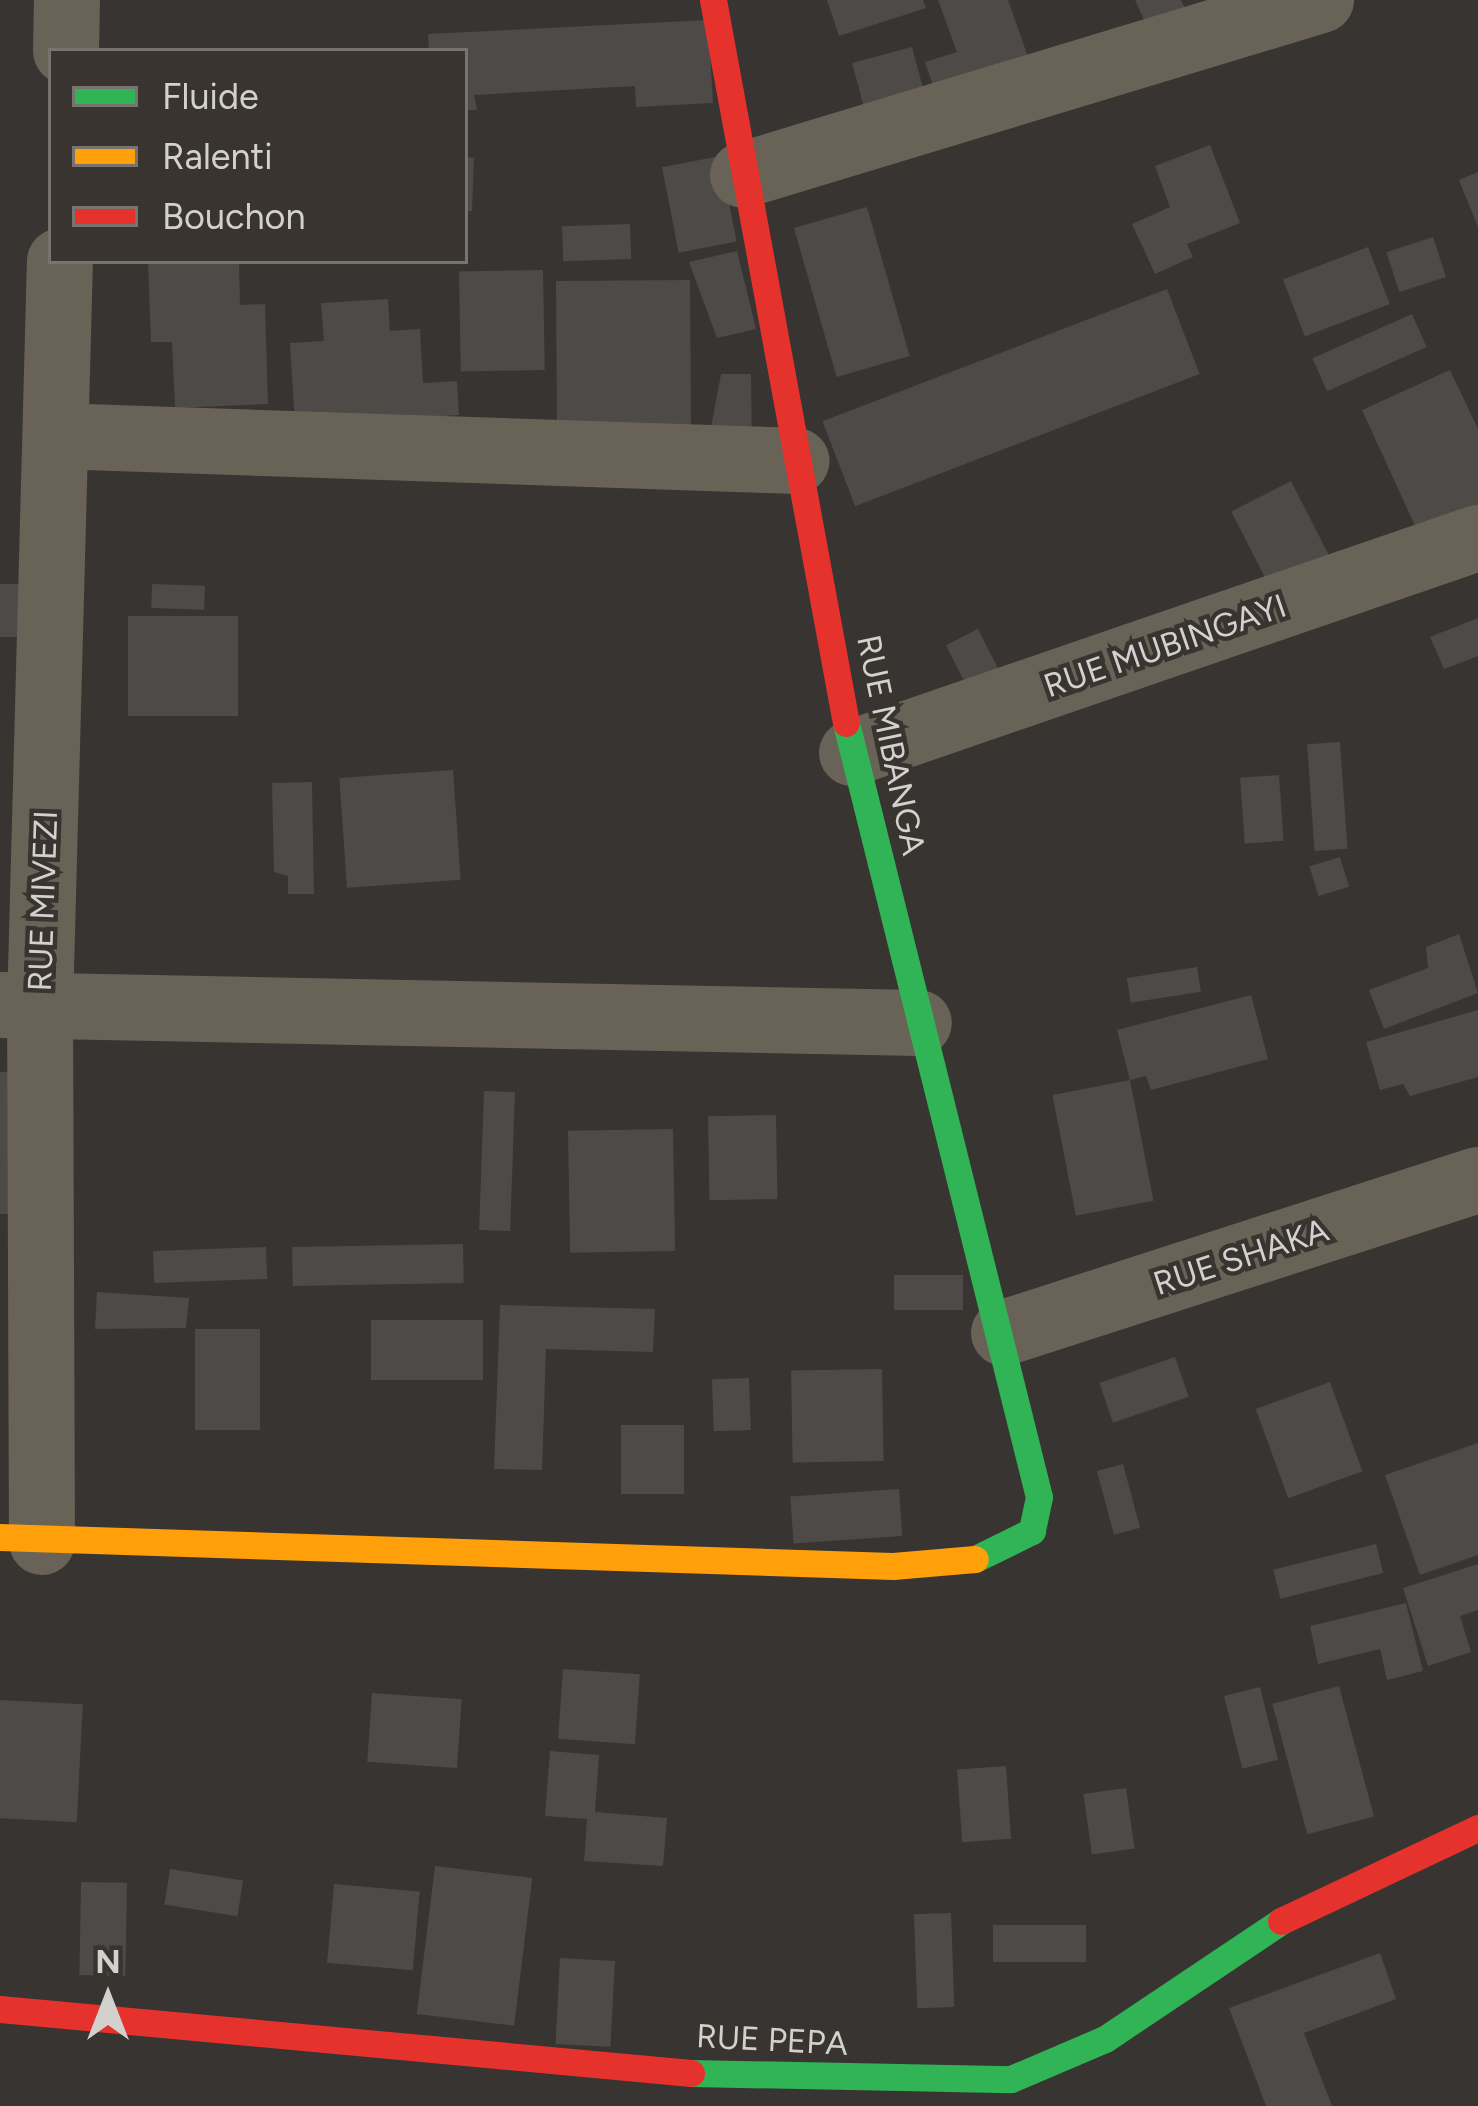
<!DOCTYPE html>
<html>
<head>
<meta charset="utf-8">
<style>
	body { margin:0 }
	#map { position:relative; width:1478px; height:2106px; overflow:hidden; background:#373432; font-family:Figtree,sans-serif }
	div>[style] { position:absolute }
	.building>* { inset:0; background:#4d4a48; transform-origin:0 0 }
	.street>* { height:66px; margin:-33px; padding:0 33px; transform-origin:33px; border-radius:33px; background:#696357 }
	.fast>* { height:27px; margin:-13.5px; padding:0 13.5px; transform-origin:13.5px; border-radius:13.5px; background:#30b455 }
	.slow>* { height:27px; margin:-13.5px; padding:0 13.5px; transform-origin:13.5px; border-radius:13.5px; background:#ff9f0a }
	.jam>* { height:27px; margin:-13.5px; padding:0 13.5px; transform-origin:13.5px; border-radius:13.5px; background:#e5322d }
	span { translate:-50% -50%; white-space:nowrap; text-align:center; line-height:1.15; -webkit-text-stroke:9px #393430; paint-order:stroke }
	.street-label { font-size:33px; color:#d3d1ce }
	.legend { position:absolute; left:48px; top:48px; width:420px; height:216px; box-sizing:border-box; background:#393430; border:3px solid #77736f; margin:0; padding:15px 21px; list-style:none; font-size:36px; color:#d3d1ce }
	.legend li { display:flex; align-items:center; gap:24px; height:60px }
	.legend b { width:60px; border:3px solid #77736f }
	.north { position:absolute; left:48px; top:1938px; width:120px; height:120px; -webkit-text-stroke:9px #393430; paint-order:stroke; rotate:0deg; font-size:33px; font-weight:700; line-height:48px; text-align:center; color:#d3d1ce }
	.north::after { content:''; display:block; margin:auto; width:42px; height:54px; background:#d3d1ce; clip-path:polygon(50% 0,100% 100%,50% 72%,0 100%) }
</style>
</head>
<body>
<div id="map">
	<div class="building">
		<i style="clip-path:polygon(827px 0,923px 0,926px 8px,839px 36px)"></i>
		<i style="clip-path:polygon(938px 0,1008px 0,1032px 68px,938px 101px,925px 62px,957px 52px)"></i>
		<i style="clip-path:polygon(1135px 0,1181px 0,1194px 27px,1155px 44px)"></i>
		<i style="clip-path:polygon(708px 20px,713px 103px,636px 107px,635px 86px,474px 95px,477px 110px,465px 110px,465px 51px,429px 51px,428px 34px)"></i>
		<i style="left:912px;top:47px;width:60px;height:62px;rotate:75deg"></i>
		<i style="clip-path:polygon(1210px 145px,1240px 223px,1187px 244px,1193px 257px,1155px 274px,1132px 224px,1170px 207px,1155px 166px)"></i>
		<i style="left:720px;top:156px;width:87px;height:59px;rotate:79deg"></i>
		<i style="clip-path:polygon(465px 157px,474px 158px,472px 211px,465px 211px)"></i>
		<i style="clip-path:polygon(1478px 172px,1478px 227px,1459px 180px)"></i>
		<i style="left:867px;top:207px;width:155px;height:76px;rotate:74deg"></i>
		<i style="left:630px;top:224px;width:35px;height:68px;rotate:88deg"></i>
		<i style="left:1433px;top:237px;width:42px;height:49px;rotate:72deg"></i>
		<i style="left:1368px;top:247px;width:61px;height:91px;rotate:69deg"></i>
		<i style="clip-path:polygon(737px 251px,756px 329px,717px 338px,689px 262px)"></i>
		<i style="clip-path:polygon(148px 261px,239px 261px,240px 305px,265px 304px,268px 404px,175px 408px,172px 342px,151px 342px)"></i>
		<i style="left:543px;top:270px;width:100px;height:84px;rotate:89deg"></i>
		<i style="clip-path:polygon(690px 280px,691px 427px,711px 427px,721px 374px,751px 374px,752px 450px,557px 440px,556px 281px)"></i>
		<i style="left:1167px;top:289px;width:91px;height:369px;rotate:69deg"></i>
		<i style="clip-path:polygon(388px 299px,390px 331px,420px 329px,423px 383px,457px 381px,459px 415px,295px 425px,290px 343px,324px 341px,321px 303px)"></i>
		<i style="left:1412px;top:314px;width:36px;height:109px;rotate:66deg"></i>
		<i style="clip-path:polygon(1450px 370px,1478px 429px,1478px 513px,1421px 539px,1362px 410px)"></i>
		<i style="left:1291px;top:481px;width:103px;height:67px;rotate:63deg"></i>
		<i style="left:0;top:584px;width:30px;height:53px"></i>
		<i style="left:152px;top:584px;width:53px;height:24px;rotate:2deg"></i>
		<i style="left:128px;top:616px;width:110px;height:100px"></i>
		<i style="clip-path:polygon(1478px 618px,1478px 656px,1444px 669px,1430px 637px)"></i>
		<i style="left:978px;top:629px;width:57px;height:36px;rotate:63deg"></i>
		<i style="left:1340px;top:742px;width:107px;height:33px;rotate:86deg"></i>
		<i style="left:453px;top:770px;width:110px;height:114px;rotate:86deg"></i>
		<i style="left:1279px;top:775px;width:66px;height:39px;rotate:86deg"></i>
		<i style="clip-path:polygon(312px 782px,314px 894px,288px 894px,288px 876px,274px 872px,272px 783px)"></i>
		<i style="left:1340px;top:857px;width:31px;height:32px;rotate:73deg"></i>
		<i style="clip-path:polygon(1459px 934px,1478px 993px,1384px 1029px,1369px 990px,1428px 968px,1426px 947px)"></i>
		<i style="left:1197px;top:967px;width:25px;height:71px;rotate:81deg"></i>
		<i style="clip-path:polygon(1251px 995px,1268px 1059px,1151px 1090px,1146px 1076px,1130px 1080px,1117px 1030px)"></i>
		<i style="clip-path:polygon(1478px 1010px,1478px 1077px,1410px 1096px,1403px 1084px,1380px 1090px,1366px 1042px)"></i>
		<i style="clip-path:polygon(0 1072px,19px 1072px,23px 1214px,0 1214px)"></i>
		<i style="left:1130px;top:1080px;width:123px;height:79px;rotate:79deg"></i>
		<i style="left:484px;top:1091px;width:31px;height:139px;rotate:2deg"></i>
		<i style="left:776px;top:1115px;width:84px;height:68px;rotate:89deg"></i>
		<i style="left:673px;top:1129px;width:122px;height:105px;rotate:89deg"></i>
		<i style="left:463px;top:1244px;width:39px;height:171px;rotate:89deg"></i>
		<i style="left:266px;top:1247px;width:32px;height:113px;rotate:88deg"></i>
		<i style="left:894px;top:1275px;width:69px;height:35px"></i>
		<i style="clip-path:polygon(97px 1292px,189px 1298px,186px 1328px,95px 1329px)"></i>
		<i style="clip-path:polygon(500px 1305px,655px 1309px,653px 1352px,546px 1349px,542px 1470px,494px 1469px)"></i>
		<i style="left:371px;top:1320px;width:112px;height:60px"></i>
		<i style="left:195px;top:1329px;width:65px;height:101px"></i>
		<i style="left:1175px;top:1357px;width:42px;height:80px;rotate:71deg"></i>
		<i style="left:882px;top:1369px;width:92px;height:91px;rotate:89deg"></i>
		<i style="left:749px;top:1378px;width:52px;height:37px;rotate:88deg"></i>
		<i style="left:1330px;top:1382px;width:95px;height:79px;rotate:70deg"></i>
		<i style="left:621px;top:1425px;width:63px;height:69px"></i>
		<i style="clip-path:polygon(1478px 1443px,1478px 1555px,1420px 1575px,1385px 1475px)"></i>
		<i style="left:1123px;top:1464px;width:66px;height:27px;rotate:75deg"></i>
		<i style="left:899px;top:1489px;width:47px;height:109px;rotate:86deg"></i>
		<i style="left:1376px;top:1544px;width:30px;height:106px;rotate:76deg"></i>
		<i style="clip-path:polygon(1478px 1564px,1478px 1610px,1460px 1616px,1471px 1652px,1428px 1666px,1403px 1588px)"></i>
		<i style="clip-path:polygon(1406px 1603px,1423px 1671px,1387px 1680px,1380px 1649px,1318px 1664px,1310px 1626px)"></i>
		<i style="left:563px;top:1669px;width:77px;height:70px;rotate:4deg"></i>
		<i style="left:1339px;top:1686px;width:135px;height:69px;rotate:75deg"></i>
		<i style="left:1260px;top:1687px;width:75px;height:37px;rotate:76deg"></i>
		<i style="left:372px;top:1693px;width:90px;height:69px;rotate:4deg"></i>
		<i style="left:0;top:1700px;width:83px;height:118px;rotate:3deg"></i>
		<i style="clip-path:polygon(550px 1751px,599px 1755px,595px 1812px,667px 1818px,663px 1866px,584px 1861px,587px 1819px,545px 1816px)"></i>
		<i style="left:1006px;top:1766px;width:73px;height:49px;rotate:86deg"></i>
		<i style="left:1126px;top:1788px;width:61px;height:43px;rotate:82deg"></i>
		<i style="left:435px;top:1866px;width:98px;height:149px;rotate:7deg"></i>
		<i style="left:170px;top:1869px;width:74px;height:36px;rotate:9deg"></i>
		<i style="left:81px;top:1882px;width:46px;height:93px;rotate:1deg"></i>
		<i style="left:334px;top:1884px;width:86px;height:79px;rotate:5deg"></i>
		<i style="left:951px;top:1913px;width:94px;height:37px;rotate:88deg"></i>
		<i style="left:1086px;top:1925px;width:37px;height:93px;rotate:90deg"></i>
		<i style="clip-path:polygon(1380px 1953px,1396px 1999px,1304px 2033px,1332px 2106px,1266px 2106px,1229px 2008px)"></i>
		<i style="left:560px;top:1958px;width:55px;height:86px;rotate:3deg"></i>
	</div>
	<div class="street">
		<i style="left:66px;top:51px;width:51px;rotate:-88.9deg"></i>
		<i style="left:743px;top:175px;width:604px;rotate:-16.84deg"></i>
		<i style="left:56px;top:436px;width:741px;rotate:1.93deg"></i>
		<i style="left:852px;top:753px;width:662px;rotate:-18.96deg"></i>
		<i style="left:0;top:1005px;width:919px;rotate:1.12deg"></i>
		<i style="left:1004px;top:1333px;width:498px;rotate:-17.9deg"></i>
		<i style="left:42px;top:1542px;width:534px;rotate:-90.21deg"></i>
		<i style="left:40px;top:1008px;width:747px;rotate:-88.47deg"></i>
	</div>
	<div class="fast">
		<i style="left:846px;top:723px;width:798px;rotate:76deg"></i>
		<i style="left:1039px;top:1497px;width:35px;rotate:102deg"></i>
		<i style="left:1032px;top:1531px;width:64px;rotate:153.8deg"></i>
		<i style="left:691px;top:2073px;width:320px;rotate:1.1deg"></i>
		<i style="left:1011px;top:2079px;width:102px;rotate:-23.1deg"></i>
		<i style="left:1105px;top:2039px;width:212px;rotate:-33.8deg"></i>
	</div>
	<div class="slow">
		<i style="left:0;top:1537px;width:893px;rotate:1.86deg"></i>
		<i style="left:893px;top:1566px;width:82px;rotate:-4.9deg"></i>
	</div>
	<div class="jam">
		<i style="left:713px;top:0;width:735px;rotate:79.58deg"></i>
		<i style="left:1281px;top:1921px;width:218px;rotate:-25.3deg"></i>
		<i style="left:0;top:2009px;width:694px;rotate:5.29deg"></i>
	</div>
	<div class="street-label">
		<span style="left:1165px;top:646px;rotate:-19deg">RUE MUBINGAYI</span>
		<span style="left:891px;top:745px;rotate:78deg">RUE MIBANGA</span>
		<span style="left:43px;top:901px;rotate:-88deg">RUE MIVEZI</span>
		<span style="left:1241px;top:1257px;rotate:-18deg">RUE SHAKA</span>
		<span style="left:772px;top:2040px;rotate:3deg">RUE PEPA</span>
	</div>
	<ul class="legend">
	<li><b style="height:15px;background:#30b455"></b>Fluide</li>
	<li><b style="height:15px;background:#ff9f0a"></b>Ralenti</li>
	<li><b style="height:15px;background:#e5322d"></b>Bouchon</li>
	</ul>
	<div class="north">N</div>
</div>
</body>
</html>
